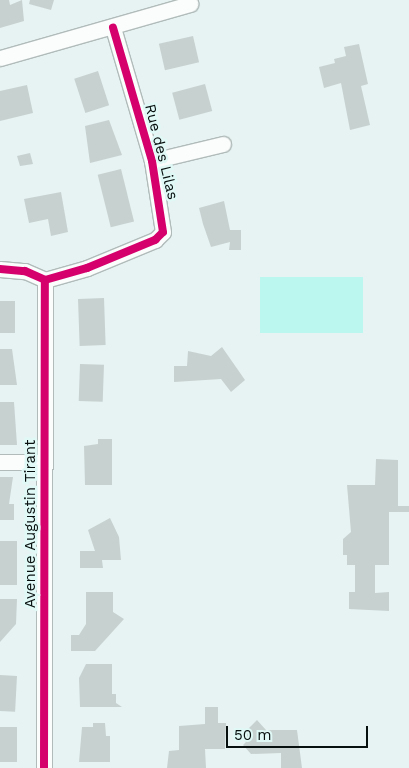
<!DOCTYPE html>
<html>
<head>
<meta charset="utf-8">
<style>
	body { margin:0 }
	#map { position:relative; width:409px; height:768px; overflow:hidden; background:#e6f3f2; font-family:"Work Sans",sans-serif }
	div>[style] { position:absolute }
	.green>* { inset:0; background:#bbf6ef; transform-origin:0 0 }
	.building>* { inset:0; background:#c7d1d0; transform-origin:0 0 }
	.roads { filter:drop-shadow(1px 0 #b1bcba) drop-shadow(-1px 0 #b1bcba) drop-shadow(0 1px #b1bcba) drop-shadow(0 -1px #b1bcba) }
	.street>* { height:15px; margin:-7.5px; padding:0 7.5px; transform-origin:7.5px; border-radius:7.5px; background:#fbfdfd }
	.cycleway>* { height:8px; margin:-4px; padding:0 4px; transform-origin:4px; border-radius:4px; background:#d6006c }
	span { translate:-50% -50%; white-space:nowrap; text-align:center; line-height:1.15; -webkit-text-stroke:5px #e0f9f6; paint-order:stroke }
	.street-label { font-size:15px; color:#08100f }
	.scale { position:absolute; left:226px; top:726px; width:142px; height:22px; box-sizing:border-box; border:2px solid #08100f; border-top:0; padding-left:6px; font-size:15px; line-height:18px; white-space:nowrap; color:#08100f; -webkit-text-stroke:4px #e0f9f6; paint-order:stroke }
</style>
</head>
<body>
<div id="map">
	<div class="green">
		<i style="left:260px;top:277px;width:103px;height:56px"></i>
	</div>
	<div class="building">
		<i style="clip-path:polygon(0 0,9px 0,10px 5px,22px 0,24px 21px,0 28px)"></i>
		<i style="clip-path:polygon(30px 0,54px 0,51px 10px,29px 4px)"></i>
		<i style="left:193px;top:36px;width:27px;height:35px;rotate:77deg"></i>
		<i style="clip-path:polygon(359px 44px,368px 84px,361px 86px,370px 125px,350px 130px,341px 83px,324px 88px,319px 67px,335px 63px,334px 59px,346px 56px,344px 47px)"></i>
		<i style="left:98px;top:71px;width:36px;height:25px;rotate:72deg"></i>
		<i style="left:205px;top:84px;width:28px;height:34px;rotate:75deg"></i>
		<i style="clip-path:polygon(27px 85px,33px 113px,0 121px,0 91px)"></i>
		<i style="clip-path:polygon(109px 120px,122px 155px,90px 163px,85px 126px)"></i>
		<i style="clip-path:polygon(30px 153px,33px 164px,20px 166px,17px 156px)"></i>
		<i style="left:121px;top:169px;width:54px;height:24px;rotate:76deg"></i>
		<i style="clip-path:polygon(61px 192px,68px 232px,51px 236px,48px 219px,29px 223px,24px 199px)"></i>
		<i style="clip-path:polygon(224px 201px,230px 230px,241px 230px,241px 250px,229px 250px,230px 242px,211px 247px,203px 224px,199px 208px)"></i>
		<i style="left:104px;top:298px;width:47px;height:26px;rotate:88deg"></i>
		<i style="left:0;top:301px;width:15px;height:32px"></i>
		<i style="clip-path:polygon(222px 347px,245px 380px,231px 392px,221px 379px,174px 382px,174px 366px,187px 366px,188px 351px,211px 356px)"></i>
		<i style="clip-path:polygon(0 349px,12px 349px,17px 385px,0 385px)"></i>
		<i style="left:80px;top:364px;width:24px;height:37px;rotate:2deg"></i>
		<i style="clip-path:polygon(0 402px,14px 402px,17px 445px,0 445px)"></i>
		<i style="clip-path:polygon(98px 439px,112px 439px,112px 485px,85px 485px,84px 446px,98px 444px)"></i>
		<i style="clip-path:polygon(376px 459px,398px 460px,398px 506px,409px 506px,409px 512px,389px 512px,389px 565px,375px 565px,375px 593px,389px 592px,389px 611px,349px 609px,349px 592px,355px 592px,355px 565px,347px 565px,347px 555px,343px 555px,343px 539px,351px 532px,347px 485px,375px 485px)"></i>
		<i style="clip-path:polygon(0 477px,13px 477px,9px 504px,14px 504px,14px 520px,0 520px)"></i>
		<i style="clip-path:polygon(110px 518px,119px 537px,121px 560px,102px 560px,103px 568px,80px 568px,80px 551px,95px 551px,88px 530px)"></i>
		<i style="left:0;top:541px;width:17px;height:44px"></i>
		<i style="clip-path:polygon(86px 592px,113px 592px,113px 612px,124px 619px,95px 651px,71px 651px,71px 635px,79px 635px,86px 624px)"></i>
		<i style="clip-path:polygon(0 599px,17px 599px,16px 624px,0 642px)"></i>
		<i style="clip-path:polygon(86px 664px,112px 664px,112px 694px,116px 694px,116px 703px,122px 707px,80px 707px,79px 678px)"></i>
		<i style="left:0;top:675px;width:17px;height:36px;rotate:3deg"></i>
		<i style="clip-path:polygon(205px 707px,218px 707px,218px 723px,226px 723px,225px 749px,205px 749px,206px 768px,167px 768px,169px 751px,179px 750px,179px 726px,205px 724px)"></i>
		<i style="clip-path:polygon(257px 720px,266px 730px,297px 730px,302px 768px,281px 768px,281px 753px,251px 754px,243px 745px,246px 742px,241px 736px)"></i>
		<i style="clip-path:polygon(93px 723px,105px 723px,106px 736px,110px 736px,110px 762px,79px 762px,82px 727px,93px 727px)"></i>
		<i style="left:0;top:727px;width:17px;height:35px"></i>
	</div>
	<div class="roads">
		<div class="street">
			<i style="left:0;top:58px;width:198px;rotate:-15.9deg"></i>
			<i style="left:152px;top:161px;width:73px;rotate:-13.5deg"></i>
			<i style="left:0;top:269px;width:25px;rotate:5deg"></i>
			<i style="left:25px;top:271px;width:22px;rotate:24deg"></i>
			<i style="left:45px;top:280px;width:44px;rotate:-15.9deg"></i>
			<i style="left:87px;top:268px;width:74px;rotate:-22.4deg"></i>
			<i style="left:155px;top:240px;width:11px;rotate:-45deg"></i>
			<i style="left:163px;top:232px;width:72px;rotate:-98.8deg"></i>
			<i style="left:152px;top:161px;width:139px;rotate:-106.3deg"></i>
			<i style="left:0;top:462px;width:45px"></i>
			<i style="left:44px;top:768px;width:488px;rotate:-89.9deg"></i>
		</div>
	</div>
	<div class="cycleway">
		<i style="left:0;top:269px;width:25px;rotate:5deg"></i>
		<i style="left:25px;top:271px;width:22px;rotate:24deg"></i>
		<i style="left:45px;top:280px;width:44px;rotate:-15.9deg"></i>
		<i style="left:87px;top:268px;width:74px;rotate:-22.4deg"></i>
		<i style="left:155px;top:240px;width:11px;rotate:-45deg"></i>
		<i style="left:163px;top:232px;width:72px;rotate:-98.8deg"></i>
		<i style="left:152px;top:161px;width:139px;rotate:-106.3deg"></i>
		<i style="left:44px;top:768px;width:488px;rotate:-89.9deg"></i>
	</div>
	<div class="street-label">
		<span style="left:161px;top:152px;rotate:76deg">Rue des Lilas</span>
		<span style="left:31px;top:524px;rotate:-90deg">Avenue Augustin Tirant</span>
	</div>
	<div class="scale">50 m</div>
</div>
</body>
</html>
